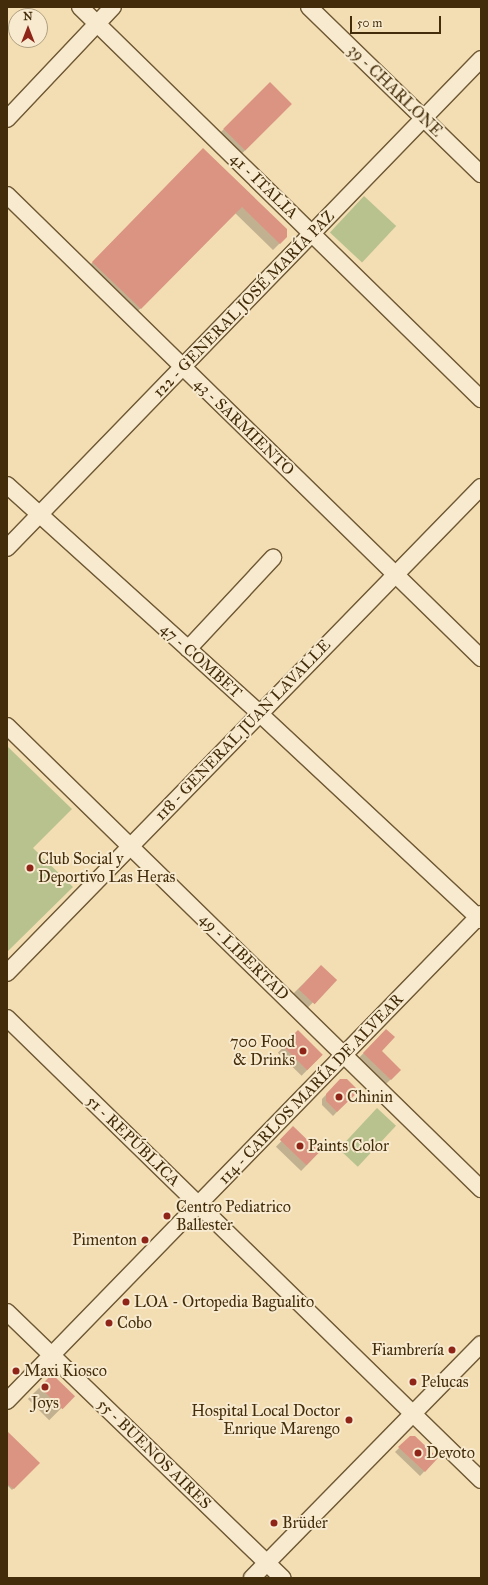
<!DOCTYPE html>
<html>
<head>
<meta charset="utf-8">
<style>
	body { margin:0 }
	#map { position:relative; width:488px; height:1585px; overflow:hidden; background:#f3deb4; font-family:"IM FELL Great Primer",serif }
	div>[style] { position:absolute }
	.green>* { inset:0; background:#b8c28f; transform-origin:0 0 }
	.shadow>* { inset:0; background:#0003; transform-origin:0 0 }
	.building>* { inset:0; background:#db9482; transform-origin:0 0 }
	.roads { filter:drop-shadow(1px 0 #6f5834) drop-shadow(-1px 0 #6f5834) drop-shadow(0 1px #6f5834) drop-shadow(0 -1px #6f5834) }
	.minor>* { height:16px; margin:-8px; padding:0 8px; transform-origin:8px; border-radius:8px; background:#f7eace }
	.dots>* { width:11px; height:11px; translate:-50% -50%; box-sizing:border-box; border:2px solid #f7eace; border-radius:50% }
	span { translate:-50% -50%; white-space:nowrap; text-align:center; line-height:1.15; -webkit-text-stroke:4px #f7eace; paint-order:stroke }
	.street-label { font-size:16px; color:#432c0a }
	.poi-label { font-size:16px; color:#432c0a }
	.left { translate:0 -50%; text-align:left }
	.right { translate:-100% -50%; text-align:right }
	.frame { position:absolute; inset:0; border:8px solid #432c0a; pointer-events:none }
	.north { position:absolute; left:8px; top:8px; width:40px; height:40px; box-sizing:border-box; background:#f7eace; border:1px solid #af9e80; border-radius:50%; rotate:0deg; font-size:11px; font-weight:700; line-height:16px; text-align:center; color:#432c0a }
	.north::after { content:''; display:block; margin:auto; width:14px; height:18px; background:#8f2418; clip-path:polygon(50% 0,100% 100%,50% 72%,0 100%) }
	.scale { position:absolute; left:350px; top:16px; width:91px; height:18px; box-sizing:border-box; border:2px solid #432c0a; border-top:0; padding-left:5px; font-size:12px; line-height:14px; white-space:nowrap; color:#432c0a; -webkit-text-stroke:3px #f7eace; paint-order:stroke }
</style>
</head>
<body>
<div id="map">
	<div class="green">
		<i style="left:364px;top:196px;width:44px;height:50px;rotate:43deg"></i>
		<i style="clip-path:polygon(7px 746px,72px 809px,33px 848px,73px 887px,8px 951px)"></i>
		<i style="left:377px;top:1108px;width:26px;height:56px;rotate:43deg"></i>
	</div>
	<div class="shadow">
		<i style="left:270px;top:83px;width:30px;height:74px;rotate:45deg"></i>
		<i style="clip-path:polygon(203px 149px,286px 237px,273px 250px,235px 213px,134px 315px,86px 269px)"></i>
		<i style="left:321px;top:966px;width:20px;height:40px;rotate:45deg"></i>
		<i style="clip-path:polygon(386px 1030px,381px 1051px,400px 1070px,379px 1091px,352px 1065px)"></i>
		<i style="left:298px;top:1032px;width:33px;height:29px;rotate:44deg"></i>
		<i style="clip-path:polygon(340px 1080px,357px 1091px,333px 1116px,322px 1105px,322px 1099px)"></i>
		<i style="left:294px;top:1128px;width:35px;height:26px;rotate:44deg"></i>
		<i style="left:52px;top:1375px;width:30px;height:34px;rotate:45deg"></i>
		<i style="clip-path:polygon(7px 1433px,38px 1463px,12px 1490px,7px 1485px)"></i>
		<i style="clip-path:polygon(410px 1437px,437px 1458px,420px 1476px,395px 1452px)"></i>
	</div>
	<div class="building">
		<i style="left:270px;top:82px;width:31px;height:66px;rotate:45deg"></i>
		<i style="clip-path:polygon(203px 148px,287px 229px,287px 237px,280px 244px,242px 207px,141px 309px,92px 262px)"></i>
		<i style="left:321px;top:965px;width:22px;height:33px;rotate:43deg"></i>
		<i style="clip-path:polygon(386px 1029px,395px 1037px,382px 1051px,401px 1070px,391px 1080px,363px 1053px)"></i>
		<i style="left:298px;top:1030px;width:35px;height:22px;rotate:45deg"></i>
		<i style="clip-path:polygon(340px 1079px,347px 1079px,359px 1091px,337px 1112px,326px 1101px,326px 1094px)"></i>
		<i style="left:293px;top:1126px;width:37px;height:19px;rotate:44deg"></i>
		<i style="left:52px;top:1374px;width:32px;height:18px;rotate:44deg"></i>
		<i style="clip-path:polygon(7px 1431px,40px 1463px,14px 1489px,7px 1484px)"></i>
		<i style="clip-path:polygon(410px 1436px,415px 1436px,438px 1458px,425px 1472px,398px 1447px)"></i>
	</div>
	<div class="roads">
		<div class="minor">
			<i style="left:80px;top:7px;width:561px;rotate:44.35deg"></i>
			<i style="left:309px;top:7px;width:240px;rotate:44.2deg"></i>
			<i style="left:7px;top:119px;width:154px;rotate:-46.6deg"></i>
			<i style="left:7px;top:195px;width:663px;rotate:44.33deg"></i>
			<i style="left:7px;top:485px;width:340px;rotate:42.1deg"></i>
			<i style="left:259px;top:713px;width:304px;rotate:43deg"></i>
			<i style="left:7px;top:548px;width:681px;rotate:-45.89deg"></i>
			<i style="left:188px;top:649px;width:125px;rotate:-47deg"></i>
			<i style="left:7px;top:726px;width:663px;rotate:44.33deg"></i>
			<i style="left:7px;top:973px;width:679px;rotate:-45.72deg"></i>
			<i style="left:7px;top:1018px;width:662px;rotate:44.27deg"></i>
			<i style="left:7px;top:1312px;width:383px;rotate:44deg"></i>
			<i style="left:7px;top:1401px;width:680px;rotate:-45.78deg"></i>
			<i style="left:252px;top:1578px;width:327px;rotate:-45.6deg"></i>
		</div>
	</div>
	<div class="dots">
		<i style="left:30px;top:868px;background:#8f2418"></i>
		<i style="left:303px;top:1051px;background:#8f2418"></i>
		<i style="left:339px;top:1097px;background:#8f2418"></i>
		<i style="left:300px;top:1146px;background:#8f2418"></i>
		<i style="left:167px;top:1216px;background:#8f2418"></i>
		<i style="left:145px;top:1240px;background:#8f2418"></i>
		<i style="left:126px;top:1302px;background:#8f2418"></i>
		<i style="left:109px;top:1323px;background:#8f2418"></i>
		<i style="left:452px;top:1350px;background:#8f2418"></i>
		<i style="left:16px;top:1371px;background:#8f2418"></i>
		<i style="left:413px;top:1382px;background:#8f2418"></i>
		<i style="left:45px;top:1387px;background:#8f2418"></i>
		<i style="left:349px;top:1420px;background:#8f2418"></i>
		<i style="left:418px;top:1453px;background:#8f2418"></i>
		<i style="left:274px;top:1523px;background:#8f2418"></i>
	</div>
	<div class="street-label">
		<span style="left:395px;top:91px;rotate:44deg">39 - CHARLONE</span>
		<span style="left:264px;top:186px;rotate:44deg">41 - ITALIA</span>
		<span style="left:244px;top:304px;rotate:-46deg">122 - GENERAL JOSÉ MARÍA PAZ</span>
		<span style="left:244px;top:427px;rotate:44deg">43 - SARMIENTO</span>
		<span style="left:201px;top:661px;rotate:42deg">47 - COMBET</span>
		<span style="left:243px;top:730px;rotate:-46deg">118 - GENERAL JUAN LAVALLE</span>
		<span style="left:244px;top:957px;rotate:44deg">49 - LIBERTAD</span>
		<span style="left:311px;top:1089px;rotate:-46deg">114 - CARLOS MARÍA DE ALVEAR</span>
		<span style="left:133px;top:1141px;rotate:44deg">51 - REPÚBLICA</span>
		<span style="left:154px;top:1454px;rotate:44deg">55 - BUENOS AIRES</span>
	</div>
	<div class="poi-label">
		<span class="left" style="left:38px;top:868px">Club Social y<br>Deportivo Las Heras</span>
		<span class="right" style="left:295px;top:1051px">700 Food<br>&amp; Drinks</span>
		<span class="left" style="left:347px;top:1097px">Chinin</span>
		<span class="left" style="left:308px;top:1146px">Paints Color</span>
		<span class="left" style="left:176px;top:1216px">Centro Pediatrico<br>Ballester</span>
		<span class="right" style="left:137px;top:1240px">Pimenton</span>
		<span class="left" style="left:134px;top:1302px">LOA - Ortopedia Bagualito</span>
		<span class="left" style="left:117px;top:1323px">Cobo</span>
		<span class="right" style="left:444px;top:1350px">Fiambrería</span>
		<span class="left" style="left:24px;top:1371px">Maxi Kiosco</span>
		<span class="left" style="left:421px;top:1382px">Pelucas</span>
		<span style="left:45px;top:1403px">Joys</span>
		<span class="right" style="left:340px;top:1420px">Hospital Local Doctor<br>Enrique Marengo</span>
		<span class="left" style="left:426px;top:1453px">Devoto</span>
		<span class="left" style="left:282px;top:1523px">Brüder</span>
	</div>
	<div class="frame"></div>
	<div class="north">N</div>
	<div class="scale">50 m</div>
</div>
</body>
</html>
